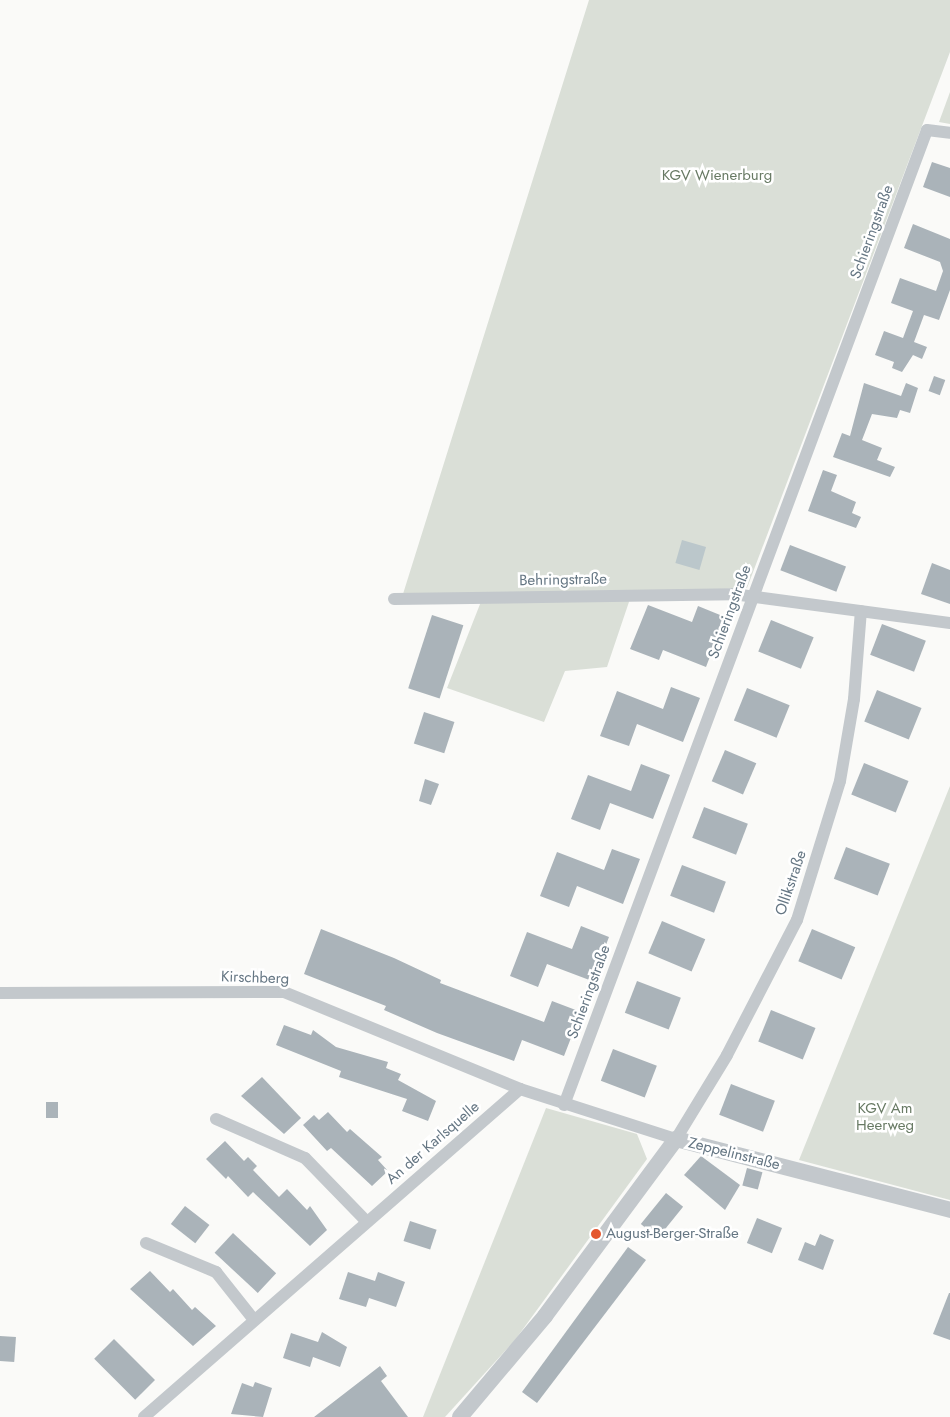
<!DOCTYPE html>
<html>
<head>
<meta charset="utf-8">
<style>
	body { margin:0 }
	#map { position:relative; width:950px; height:1417px; overflow:hidden; background:#fafaf8; font-family:Jost,sans-serif }
	div>[style] { position:absolute }
	.green>* { inset:0; background:#dadfd7 }
	.water>* { inset:0; background:#bbc7cb; transform-origin:0 0 }
	.building>* { inset:0; background:#aab3b9; transform-origin:0 0 }
	.minor>* { height:12px; margin:-6px; padding:0 6px; transform-origin:6px; border-radius:6px; background:#c3c8cc }
	.tertiary>* { height:16px; margin:-8px; padding:0 8px; transform-origin:8px; border-radius:8px; background:#c3c8cc }
	.dots>* { width:14px; height:14px; translate:-50% -50%; box-sizing:border-box; border:2px solid #fff; border-radius:50% }
	span { translate:-50% -50%; white-space:nowrap; text-align:center; line-height:1.15; -webkit-text-stroke:5px #fff; paint-order:stroke }
	.park-label { font-size:15px; color:#687a64 }
	.street-label { font-size:15px; color:#657683 }
	.poi-label { font-size:15px; color:#657683 }
	.left { translate:0 -50%; text-align:left }
</style>
</head>
<body>
<div id="map">
	<div class="green">
		<i style="clip-path:polygon(589px 0,950px 0,950px 52px,747px 588px,632px 593px,607px 667px,565px 671px,544px 722px,447px 688px,484px 594px,403px 594px)"></i>
		<i style="clip-path:polygon(950px 92px,950px 124px,939px 122px)"></i>
		<i style="clip-path:polygon(950px 786px,950px 1200px,799px 1160px)"></i>
		<i style="clip-path:polygon(546px 1108px,637px 1134px,647px 1159px,515px 1340px,445px 1417px,423px 1417px)"></i>
	</div>
	<div class="water">
		<i style="left:682px;top:540px;width:25px;height:24px;rotate:16deg"></i>
	</div>
	<div class="building">
		<i style="clip-path:polygon(932px 162px,950px 168px,950px 197px,923px 187px)"></i>
		<i style="clip-path:polygon(913px 224px,950px 239px,950px 290px,939px 320px,924px 315px,914px 342px,927px 347px,922px 359px,913px 355px,902px 372px,892px 368px,894px 362px,875px 355px,884px 331px,903px 338px,913px 311px,891px 303px,900px 278px,936px 291px,943px 271px,940px 262px,904px 248px)"></i>
		<i style="left:934px;top:376px;width:12px;height:16px;rotate:20deg"></i>
		<i style="clip-path:polygon(864px 383px,901px 396px,906px 383px,918px 388px,910px 413px,900px 410px,897px 418px,872px 414px,862px 440px,882px 448px,877px 460px,895px 467px,890px 477px,833px 457px,842px 433px,850px 436px)"></i>
		<i style="clip-path:polygon(823px 470px,837px 475px,831px 491px,856px 502px,852px 513px,861px 517px,856px 528px,808px 511px)"></i>
		<i style="left:790px;top:545px;width:60px;height:27px;rotate:21deg"></i>
		<i style="clip-path:polygon(932px 563px,950px 570px,950px 604px,921px 594px)"></i>
		<i style="clip-path:polygon(648px 605px,692px 622px,698px 606px,725px 617px,706px 667px,663px 650px,659px 660px,630px 649px)"></i>
		<i style="left:432px;top:615px;width:33px;height:77px;rotate:18deg"></i>
		<i style="left:771px;top:620px;width:46px;height:34px;rotate:22deg"></i>
		<i style="left:882px;top:624px;width:47px;height:33px;rotate:21deg"></i>
		<i style="clip-path:polygon(671px 687px,700px 698px,683px 742px,637px 724px,629px 746px,600px 736px,617px 691px,663px 709px)"></i>
		<i style="left:747px;top:688px;width:46px;height:35px;rotate:22deg"></i>
		<i style="left:877px;top:690px;width:48px;height:34px;rotate:22deg"></i>
		<i style="left:424px;top:712px;width:32px;height:33px;rotate:18deg"></i>
		<i style="left:725px;top:750px;width:34px;height:34px;rotate:23deg"></i>
		<i style="left:864px;top:763px;width:48px;height:34px;rotate:22deg"></i>
		<i style="clip-path:polygon(641px 764px,670px 775px,653px 819px,610px 803px,600px 830px,571px 819px,588px 775px,631px 791px)"></i>
		<i style="clip-path:polygon(425px 779px,439px 784px,431px 805px,419px 801px)"></i>
		<i style="left:704px;top:807px;width:47px;height:33px;rotate:21deg"></i>
		<i style="left:846px;top:847px;width:47px;height:34px;rotate:21deg"></i>
		<i style="clip-path:polygon(612px 849px,640px 859px,623px 904px,577px 886px,569px 907px,540px 896px,557px 852px,604px 870px)"></i>
		<i style="left:682px;top:865px;width:47px;height:33px;rotate:21deg"></i>
		<i style="left:662px;top:921px;width:47px;height:35px;rotate:23deg"></i>
		<i style="clip-path:polygon(581px 926px,609px 937px,592px 981px,547px 964px,538px 987px,510px 976px,527px 932px,572px 949px)"></i>
		<i style="clip-path:polygon(321px 929px,394px 958px,441px 980px,440px 983px,544px 1022px,552px 1001px,581px 1012px,564px 1056px,522px 1040px,514px 1061px,437px 1033px,384px 1010px,386px 1006px,304px 974px)"></i>
		<i style="left:812px;top:929px;width:47px;height:35px;rotate:23deg"></i>
		<i style="left:637px;top:981px;width:47px;height:34px;rotate:21deg"></i>
		<i style="left:771px;top:1010px;width:48px;height:34px;rotate:22deg"></i>
		<i style="clip-path:polygon(284px 1025px,311px 1035px,313px 1030px,336px 1047px,388px 1062px,386px 1068px,401px 1074px,398px 1080px,436px 1101px,428px 1121px,402px 1111px,407px 1099px,339px 1077px,341px 1071px,276px 1045px)"></i>
		<i style="left:613px;top:1049px;width:47px;height:34px;rotate:21deg"></i>
		<i style="clip-path:polygon(262px 1077px,301px 1118px,284px 1134px,241px 1096px)"></i>
		<i style="left:731px;top:1084px;width:47px;height:33px;rotate:21deg"></i>
		<i style="left:46px;top:1102px;width:12px;height:16px"></i>
		<i style="clip-path:polygon(328px 1112px,347px 1132px,350px 1129px,382px 1157px,378px 1160px,388px 1171px,372px 1186px,331px 1148px,327px 1151px,303px 1125px,314px 1115px,319px 1120px)"></i>
		<i style="clip-path:polygon(225px 1141px,244px 1161px,248px 1157px,257px 1166px,253px 1170px,279px 1197px,287px 1189px,307px 1210px,310px 1206px,327px 1230px,310px 1246px,253px 1192px,248px 1197px,228px 1176px,226px 1179px,206px 1159px)"></i>
		<i style="clip-path:polygon(701px 1156px,740px 1185px,725px 1210px,684px 1175px)"></i>
		<i style="left:747px;top:1168px;width:16px;height:18px;rotate:15deg"></i>
		<i style="left:666px;top:1193px;width:22px;height:40px;rotate:39deg"></i>
		<i style="left:185px;top:1206px;width:31px;height:23px;rotate:38deg"></i>
		<i style="left:757px;top:1218px;width:27px;height:27px;rotate:22deg"></i>
		<i style="left:410px;top:1221px;width:28px;height:21px;rotate:18deg"></i>
		<i style="left:233px;top:1233px;width:59px;height:27px;rotate:43deg"></i>
		<i style="clip-path:polygon(820px 1234px,834px 1240px,823px 1270px,798px 1260px,805px 1242px,815px 1246px)"></i>
		<i style="clip-path:polygon(628px 1247px,646px 1260px,537px 1403px,522px 1392px)"></i>
		<i style="clip-path:polygon(150px 1271px,170px 1292px,173px 1289px,192px 1310px,195px 1307px,216px 1326px,193px 1346px,130px 1289px)"></i>
		<i style="clip-path:polygon(348px 1272px,375px 1281px,378px 1272px,405px 1282px,396px 1307px,369px 1298px,366px 1307px,339px 1299px)"></i>
		<i style="clip-path:polygon(949px 1293px,950px 1293px,950px 1340px,933px 1334px)"></i>
		<i style="clip-path:polygon(322px 1332px,347px 1347px,340px 1367px,313px 1357px,310px 1367px,283px 1358px,291px 1333px,318px 1342px)"></i>
		<i style="left:0;top:1336px;width:16px;height:25px;rotate:4deg"></i>
		<i style="left:114px;top:1339px;width:58px;height:28px;rotate:45deg"></i>
		<i style="clip-path:polygon(380px 1366px,387px 1376px,381px 1381px,408px 1417px,314px 1417px)"></i>
		<i style="clip-path:polygon(255px 1382px,272px 1388px,263px 1417px,231px 1414px,242px 1383px,253px 1387px)"></i>
	</div>
	<div class="minor">
		<i style="left:394px;top:599px;width:339px;rotate:-0.8deg"></i>
		<i style="left:733px;top:594px;width:219px;rotate:7.6deg"></i>
		<i style="left:0;top:993px;width:284px;rotate:-0.2deg"></i>
		<i style="left:284px;top:992px;width:255px;rotate:22.3deg"></i>
		<i style="left:520px;top:1089px;width:164px;rotate:17.8deg"></i>
		<i style="left:676px;top:1139px;width:98px;rotate:-58.7deg"></i>
		<i style="left:727px;top:1055px;width:152px;rotate:-62.6deg"></i>
		<i style="left:797px;top:920px;width:145px;rotate:-72.8deg"></i>
		<i style="left:840px;top:781px;width:83px;rotate:-80.3deg"></i>
		<i style="left:854px;top:699px;width:88px;rotate:-85.5deg"></i>
		<i style="left:564px;top:1105px;width:1040px;rotate:-69.58deg"></i>
		<i style="left:927px;top:130px;width:23px;rotate:7deg"></i>
		<i style="left:216px;top:1119px;width:97px;rotate:23.7deg"></i>
		<i style="left:305px;top:1158px;width:89px;rotate:45.9deg"></i>
		<i style="left:146px;top:1243px;width:76px;rotate:22.5deg"></i>
		<i style="left:216px;top:1272px;width:61px;rotate:51.6deg"></i>
		<i style="left:144px;top:1417px;width:499px;rotate:-41.1deg"></i>
	</div>
	<div class="tertiary">
		<i style="left:460px;top:1417px;width:132px;rotate:-49.9deg"></i>
		<i style="left:545px;top:1316px;width:220px;rotate:-53.5deg"></i>
		<i style="left:676px;top:1139px;width:283px;rotate:14.5deg"></i>
	</div>
	<div class="dots">
		<i style="left:596px;top:1234px;background:#e4572e"></i>
	</div>
	<div class="park-label">
		<span style="left:717px;top:176px">KGV Wienerburg</span>
		<span style="left:885px;top:1117px">KGV Am<br>Heerweg</span>
	</div>
	<div class="street-label">
		<span style="left:872px;top:232px;rotate:-70deg">Schieringstraße</span>
		<span style="left:563px;top:580px;rotate:-1deg">Behringstraße</span>
		<span style="left:730px;top:612px;rotate:-70deg">Schieringstraße</span>
		<span style="left:791px;top:883px;rotate:-71deg">Ollikstraße</span>
		<span style="left:255px;top:978px;rotate:2deg">Kirschberg</span>
		<span style="left:589px;top:992px;rotate:-70deg">Schieringstraße</span>
		<span style="left:433px;top:1143px;rotate:-41deg">An der Karlsquelle</span>
		<span style="left:734px;top:1154px;rotate:14deg">Zeppelinstraße</span>
	</div>
	<div class="poi-label">
		<span class="left" style="left:606px;top:1234px">August-Berger-Straße</span>
	</div>
</div>
</body>
</html>
